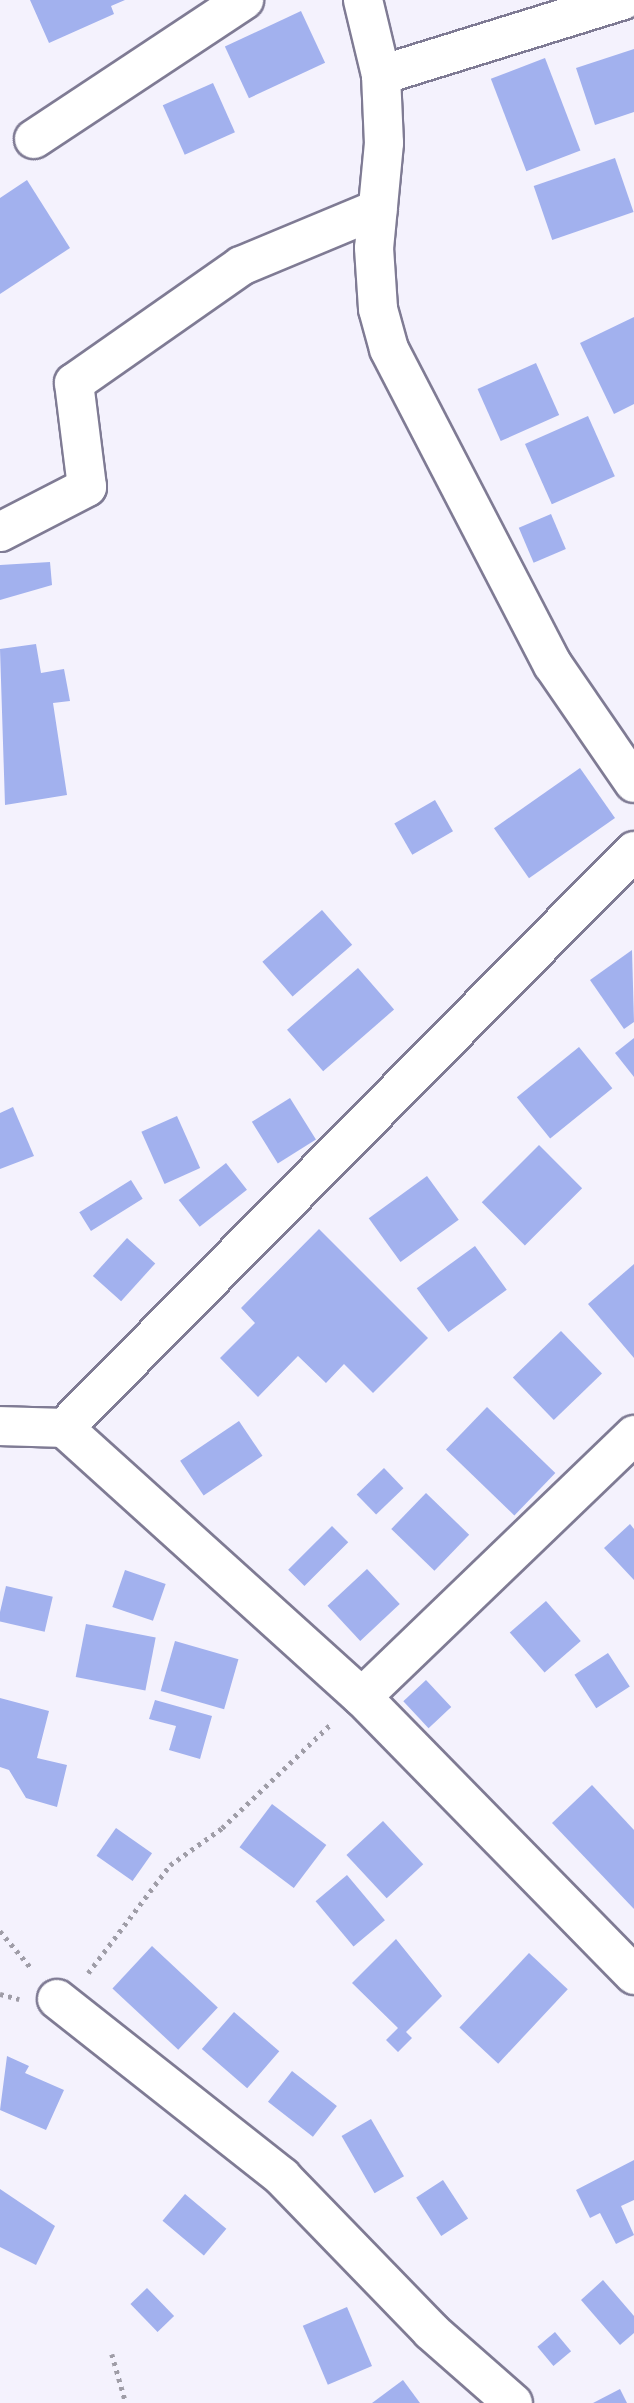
<!DOCTYPE html>
<html>
<head>
<meta charset="utf-8">
<style>
	body { margin:0 }
	#map { position:relative; width:634px; height:2403px; overflow:hidden; background:#f4f2fd; font-family:"Libre Baskerville",serif }
	div>[style] { position:absolute }
	.building>* { inset:0; background:#a2b1ee; transform-origin:0 0 }
	.path>* { height:4.5px; margin-top:-2.25px; transform-origin:0; background:repeating-linear-gradient(90deg,#9f9da7 0 3.5px,transparent 0 8.5px) }
	.roads { filter:drop-shadow(2px 0 #7f7b94) drop-shadow(-2px 0 #7f7b94) drop-shadow(0 2px #7f7b94) drop-shadow(0 -2px #7f7b94) }
	.minor>* { height:38px; margin:-19px; padding:0 19px; transform-origin:19px; border-radius:19px; background:#fff }
	span { translate:-50% -50%; white-space:nowrap; text-align:center; line-height:1.15; -webkit-text-stroke:5px #fff; paint-order:stroke }
</style>
</head>
<body>
<div id="map">
	<div class="building">
		<i style="clip-path:polygon(30px 0,125px 0,111px 6px,114px 14px,49px 43px)"></i>
		<i style="left:301px;top:11px;width:57px;height:84px;rotate:65deg"></i>
		<i style="clip-path:polygon(634px 49px,634px 112px,595px 125px,576px 68px)"></i>
		<i style="left:545px;top:58px;width:99px;height:58px;rotate:69deg"></i>
		<i style="left:213px;top:83px;width:54px;height:55px;rotate:66deg"></i>
		<i style="left:615px;top:158px;width:57px;height:86px;rotate:71deg"></i>
		<i style="clip-path:polygon(27px 180px,70px 248px,0 294px,0 198px)"></i>
		<i style="clip-path:polygon(634px 317px,634px 404px,614px 414px,580px 343px)"></i>
		<i style="left:536px;top:363px;width:57px;height:64px;rotate:66deg"></i>
		<i style="left:588px;top:416px;width:66px;height:69px;rotate:66deg"></i>
		<i style="left:551px;top:514px;width:38px;height:35px;rotate:67deg"></i>
		<i style="clip-path:polygon(50px 562px,52px 585px,0 600px,0 565px)"></i>
		<i style="clip-path:polygon(36px 644px,41px 673px,64px 669px,70px 701px,53px 703px,67px 795px,5px 805px,0 649px)"></i>
		<i style="left:580px;top:768px;width:61px;height:105px;rotate:55deg"></i>
		<i style="left:435px;top:800px;width:36px;height:47px;rotate:60deg"></i>
		<i style="left:322px;top:910px;width:46px;height:79px;rotate:49deg"></i>
		<i style="clip-path:polygon(632px 950px,634px 1022px,624px 1029px,590px 980px)"></i>
		<i style="left:358px;top:968px;width:55px;height:94px;rotate:49deg"></i>
		<i style="clip-path:polygon(634px 1038px,634px 1077px,615px 1053px)"></i>
		<i style="left:579px;top:1047px;width:53px;height:80px;rotate:51deg"></i>
		<i style="left:290px;top:1098px;width:49px;height:45px;rotate:58deg"></i>
		<i style="clip-path:polygon(13px 1107px,34px 1156px,0 1169px,0 1113px)"></i>
		<i style="left:177px;top:1116px;width:57px;height:39px;rotate:66deg"></i>
		<i style="left:539px;top:1145px;width:61px;height:81px;rotate:45deg"></i>
		<i style="left:226px;top:1163px;width:34px;height:60px;rotate:52deg"></i>
		<i style="left:427px;top:1176px;width:54px;height:72px;rotate:54deg"></i>
		<i style="left:131px;top:1180px;width:22px;height:61px;rotate:58deg"></i>
		<i style="clip-path:polygon(319px 1229px,428px 1338px,373px 1393px,344px 1364px,326px 1383px,298px 1356px,258px 1397px,220px 1358px,255px 1323px,241px 1308px)"></i>
		<i style="left:127px;top:1238px;width:38px;height:51px;rotate:42deg"></i>
		<i style="left:475px;top:1246px;width:54px;height:72px;rotate:54deg"></i>
		<i style="clip-path:polygon(634px 1264px,634px 1358px,588px 1304px)"></i>
		<i style="left:561px;top:1331px;width:59px;height:67px;rotate:46deg"></i>
		<i style="left:487px;top:1407px;width:95px;height:59px;rotate:44deg"></i>
		<i style="left:239px;top:1421px;width:42px;height:71px;rotate:56deg"></i>
		<i style="left:384px;top:1468px;width:28px;height:38px;rotate:46deg"></i>
		<i style="left:426px;top:1493px;width:60px;height:50px;rotate:44deg"></i>
		<i style="clip-path:polygon(630px 1524px,634px 1529px,634px 1580px,604px 1548px)"></i>
		<i style="left:332px;top:1526px;width:23px;height:62px;rotate:45deg"></i>
		<i style="left:367px;top:1569px;width:48px;height:54px;rotate:47deg"></i>
		<i style="left:125px;top:1570px;width:43px;height:39px;rotate:19deg"></i>
		<i style="left:6px;top:1586px;width:48px;height:36px;rotate:13deg"></i>
		<i style="left:546px;top:1601px;width:53px;height:48px;rotate:49deg"></i>
		<i style="left:86px;top:1624px;width:71px;height:54px;rotate:11deg"></i>
		<i style="left:175px;top:1641px;width:66px;height:52px;rotate:16deg"></i>
		<i style="left:608px;top:1653px;width:40px;height:40px;rotate:57deg"></i>
		<i style="left:426px;top:1680px;width:37px;height:31px;rotate:47deg"></i>
		<i style="clip-path:polygon(0 1698px,49px 1711px,37px 1758px,67px 1765px,57px 1807px,26px 1798px,9px 1770px,0 1767px)"></i>
		<i style="clip-path:polygon(155px 1700px,212px 1716px,200px 1759px,169px 1750px,176px 1726px,149px 1719px)"></i>
		<i style="clip-path:polygon(592px 1785px,634px 1830px,634px 1909px,552px 1823px)"></i>
		<i style="left:272px;top:1804px;width:68px;height:54px;rotate:37deg"></i>
		<i style="left:383px;top:1821px;width:59px;height:50px;rotate:47deg"></i>
		<i style="left:116px;top:1828px;width:44px;height:34px;rotate:35deg"></i>
		<i style="left:347px;top:1875px;width:59px;height:41px;rotate:50deg"></i>
		<i style="clip-path:polygon(396px 1939px,442px 1996px,406px 2032px,412px 2038px,398px 2052px,386px 2040px,398px 2028px,352px 1983px)"></i>
		<i style="left:152px;top:1946px;width:90px;height:58px;rotate:43deg"></i>
		<i style="left:529px;top:1953px;width:53px;height:102px;rotate:43deg"></i>
		<i style="left:234px;top:2012px;width:60px;height:49px;rotate:41deg"></i>
		<i style="clip-path:polygon(7px 2056px,29px 2066px,25px 2073px,64px 2090px,46px 2130px,0 2110px)"></i>
		<i style="left:292px;top:2071px;width:57px;height:39px;rotate:38deg"></i>
		<i style="left:371px;top:2119px;width:66px;height:34px;rotate:60deg"></i>
		<i style="clip-path:polygon(634px 2160px,634px 2200px,621px 2206px,634px 2235px,616px 2244px,600px 2213px,590px 2218px,576px 2190px)"></i>
		<i style="left:443px;top:2180px;width:46px;height:32px;rotate:57deg"></i>
		<i style="clip-path:polygon(0 2189px,55px 2226px,36px 2265px,0 2247px)"></i>
		<i style="left:185px;top:2194px;width:54px;height:35px;rotate:40deg"></i>
		<i style="clip-path:polygon(603px 2280px,634px 2316px,634px 2333px,620px 2345px,581px 2300px)"></i>
		<i style="left:147px;top:2288px;width:39px;height:23px;rotate:46deg"></i>
		<i style="left:347px;top:2307px;width:64px;height:48px;rotate:67deg"></i>
		<i style="left:555px;top:2332px;width:25px;height:23px;rotate:50deg"></i>
		<i style="clip-path:polygon(403px 2380px,420px 2403px,372px 2403px)"></i>
		<i style="clip-path:polygon(620px 2389px,627px 2403px,593px 2403px)"></i>
	</div>
	<div class="path">
		<i style="left:0;top:1931px;width:50px;rotate:49.9deg"></i>
		<i style="left:88px;top:1973px;width:136px;rotate:-52.8deg"></i>
		<i style="left:170px;top:1865px;width:64px;rotate:-35.4deg"></i>
		<i style="left:222px;top:1828px;width:152px;rotate:-43.7deg"></i>
		<i style="left:0;top:1994px;width:20px;rotate:15deg"></i>
		<i style="left:112px;top:2354px;width:51px;rotate:74.1deg"></i>
	</div>
	<div class="roads">
		<div class="minor">
			<i style="left:363px;top:0;width:77px;rotate:76.5deg"></i>
			<i style="left:381px;top:75px;width:68px;rotate:87.5deg"></i>
			<i style="left:384px;top:143px;width:105px;rotate:95.4deg"></i>
			<i style="left:374px;top:248px;width:61px;rotate:86.2deg"></i>
			<i style="left:378px;top:309px;width:41px;rotate:74.6deg"></i>
			<i style="left:389px;top:349px;width:356px;rotate:62.6deg"></i>
			<i style="left:553px;top:665px;width:143px;rotate:55.5deg"></i>
			<i style="left:381px;top:75px;width:254px;rotate:-17.2deg"></i>
			<i style="left:34px;top:139px;width:252px;rotate:-33.5deg"></i>
			<i style="left:0;top:532px;width:98px;rotate:-27.3deg"></i>
			<i style="left:87px;top:487px;width:105px;rotate:-97.1deg"></i>
			<i style="left:74px;top:383px;width:204px;rotate:-35deg"></i>
			<i style="left:241px;top:266px;width:148px;rotate:-22.6deg"></i>
			<i style="left:0;top:1426px;width:64px;rotate:1.8deg"></i>
			<i style="left:64px;top:1428px;width:401px;rotate:42.1deg"></i>
			<i style="left:362px;top:1697px;width:389px;rotate:45.6deg"></i>
			<i style="left:64px;top:1428px;width:811px;rotate:-45.35deg"></i>
			<i style="left:362px;top:1697px;width:378px;rotate:-43.9deg"></i>
			<i style="left:57px;top:1999px;width:287px;rotate:38.3deg"></i>
			<i style="left:282px;top:2177px;width:214px;rotate:45.9deg"></i>
			<i style="left:431px;top:2331px;width:109px;rotate:41.3deg"></i>
		</div>
	</div>
</div>
</body>
</html>
